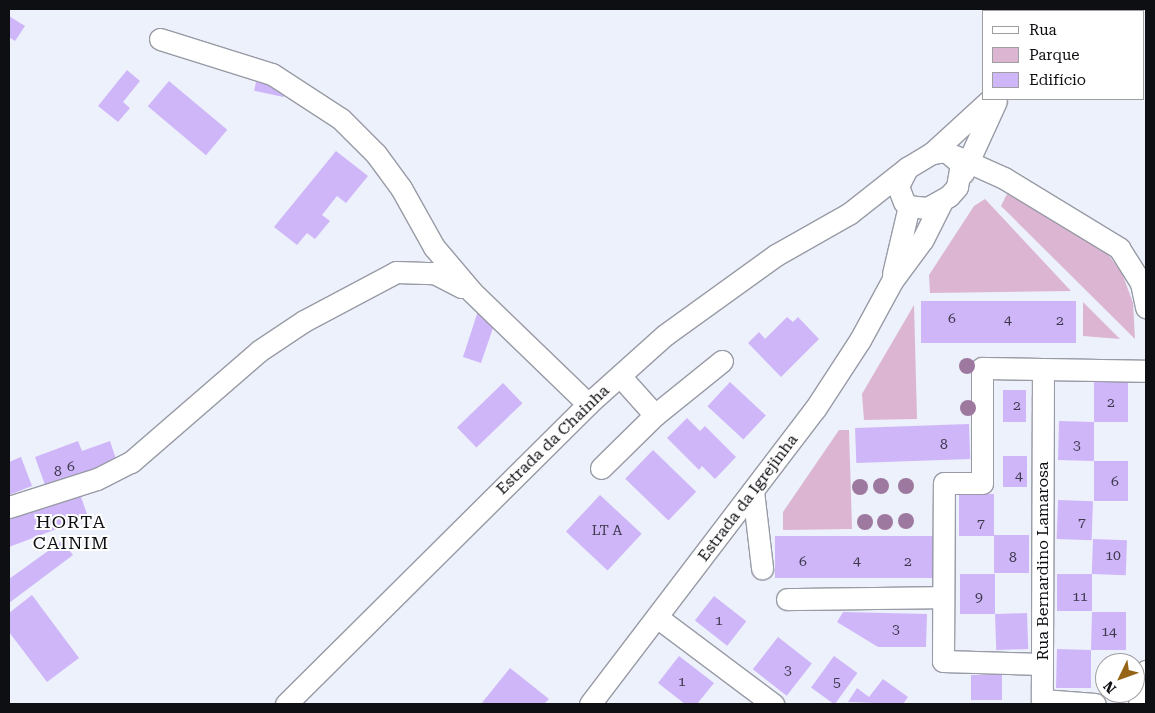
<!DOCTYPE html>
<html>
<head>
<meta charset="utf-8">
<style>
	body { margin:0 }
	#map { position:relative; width:1155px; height:713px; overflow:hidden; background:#edf1fb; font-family:"Roboto Serif",serif }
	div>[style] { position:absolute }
	.green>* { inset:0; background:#dcb5d3 }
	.building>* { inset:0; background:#cfb6f9; transform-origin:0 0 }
	.roads { filter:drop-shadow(1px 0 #989ba5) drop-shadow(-1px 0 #989ba5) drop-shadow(0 1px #989ba5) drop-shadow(0 -1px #989ba5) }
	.minor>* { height:21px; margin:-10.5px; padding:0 10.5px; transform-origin:10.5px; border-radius:10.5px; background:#fff }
	.trees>* { width:16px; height:16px; margin:-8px; border-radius:50%; background:#9e799f }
	span { translate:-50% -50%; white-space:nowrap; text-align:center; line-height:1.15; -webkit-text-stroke:4px #fff; paint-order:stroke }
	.number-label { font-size:14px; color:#3e394c }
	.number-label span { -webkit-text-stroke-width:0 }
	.street-label { font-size:16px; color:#0e0f13 }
	.neighbourhood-label { font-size:18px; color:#0e0f13; letter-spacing:1px }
	.frame { position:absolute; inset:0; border:10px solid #0e0f13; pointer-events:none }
	.legend { position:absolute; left:982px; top:10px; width:162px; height:90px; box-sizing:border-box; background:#fff; border:1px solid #9f9fa1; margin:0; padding:6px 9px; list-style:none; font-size:15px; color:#0e0f13 }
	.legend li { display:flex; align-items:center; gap:10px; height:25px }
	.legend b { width:25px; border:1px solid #9f9fa1 }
	.north { position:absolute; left:1095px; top:653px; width:50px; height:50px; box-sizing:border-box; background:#fff; border:1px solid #9f9fa1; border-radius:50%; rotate:228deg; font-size:14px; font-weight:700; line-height:20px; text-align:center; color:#0e0f13 }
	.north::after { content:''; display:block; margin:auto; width:18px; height:22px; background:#956416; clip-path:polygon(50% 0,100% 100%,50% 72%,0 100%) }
</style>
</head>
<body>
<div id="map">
	<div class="green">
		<i style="clip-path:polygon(1007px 194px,1079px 233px,1107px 253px,1122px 273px,1133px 303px,1135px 339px,1001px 206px)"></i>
		<i style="clip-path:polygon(985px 199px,1071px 291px,930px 293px,929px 275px,974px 206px)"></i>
		<i style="clip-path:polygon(1083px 302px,1120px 339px,1083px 336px)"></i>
		<i style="clip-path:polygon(914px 305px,917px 419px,864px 420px,862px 394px)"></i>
		<i style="clip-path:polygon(839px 430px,849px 430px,852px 529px,783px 530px,783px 512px)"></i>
	</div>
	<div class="building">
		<i style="clip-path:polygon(9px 16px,25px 26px,15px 41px,9px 37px)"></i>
		<i style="clip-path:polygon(127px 70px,140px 81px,123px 102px,130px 108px,118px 122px,98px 106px)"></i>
		<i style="left:169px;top:81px;width:76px;height:33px;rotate:40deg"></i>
		<i style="left:256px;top:82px;width:30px;height:9px;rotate:12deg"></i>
		<i style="clip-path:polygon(336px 151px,368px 176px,346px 203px,337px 196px,322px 215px,330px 221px,315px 239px,307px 233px,297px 245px,274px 227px)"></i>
		<i style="left:1076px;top:301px;width:42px;height:155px;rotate:90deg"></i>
		<i style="clip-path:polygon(478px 311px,493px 328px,481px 363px,463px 357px)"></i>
		<i style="clip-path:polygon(787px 317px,793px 322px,798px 317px,819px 339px,781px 377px,748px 343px,759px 332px,765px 339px)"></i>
		<i style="clip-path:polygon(1094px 381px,1128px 382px,1128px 422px,1094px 422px,1094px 461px,1058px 460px,1059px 421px,1094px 422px)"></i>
		<i style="left:730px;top:382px;width:49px;height:33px;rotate:43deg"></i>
		<i style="left:503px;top:383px;width:28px;height:64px;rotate:46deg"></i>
		<i style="left:1003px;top:390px;width:23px;height:32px"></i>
		<i style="clip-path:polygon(687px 418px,700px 431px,705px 426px,736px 457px,715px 479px,702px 466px,699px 470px,667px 438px)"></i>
		<i style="left:969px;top:424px;width:35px;height:114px;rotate:88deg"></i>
		<i style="clip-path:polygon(78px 441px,82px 451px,110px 441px,117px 462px,46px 488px,35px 457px)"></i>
		<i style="left:653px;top:450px;width:60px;height:40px;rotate:44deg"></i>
		<i style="left:1003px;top:456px;width:24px;height:31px"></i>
		<i style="clip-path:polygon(21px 457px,32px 486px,9px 495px,9px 462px)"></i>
		<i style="left:1094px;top:461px;width:34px;height:40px"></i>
		<i style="clip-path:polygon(79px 491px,88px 517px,9px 547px,9px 517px)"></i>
		<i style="left:994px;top:494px;width:42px;height:35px;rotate:90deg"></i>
		<i style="left:600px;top:495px;width:57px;height:50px;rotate:43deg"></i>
		<i style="left:1058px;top:500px;width:35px;height:39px;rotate:2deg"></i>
		<i style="left:1029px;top:535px;width:38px;height:35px;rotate:90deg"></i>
		<i style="left:775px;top:536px;width:159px;height:42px"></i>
		<i style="left:1093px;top:539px;width:34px;height:35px;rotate:2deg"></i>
		<i style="clip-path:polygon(62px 541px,73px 555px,9px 603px,9px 579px)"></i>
		<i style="left:960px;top:574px;width:35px;height:40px"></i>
		<i style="left:1057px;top:574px;width:35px;height:37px"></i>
		<i style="clip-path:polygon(32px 595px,79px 658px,47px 682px,9px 632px,9px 613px)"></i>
		<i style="left:714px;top:596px;width:41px;height:31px;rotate:38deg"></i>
		<i style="clip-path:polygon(843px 612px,927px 614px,926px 647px,878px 647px,837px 622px)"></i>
		<i style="clip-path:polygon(1092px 612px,1126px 612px,1126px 650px,1091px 650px,1091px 688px,1056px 688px,1057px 649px,1091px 650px)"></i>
		<i style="left:1027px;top:613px;width:36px;height:32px;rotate:88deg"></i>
		<i style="left:778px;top:637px;width:43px;height:41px;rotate:38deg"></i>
		<i style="clip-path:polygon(679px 656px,714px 683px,697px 704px,685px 704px,658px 683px)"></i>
		<i style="left:834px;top:656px;width:29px;height:39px;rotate:36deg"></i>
		<i style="clip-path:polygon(510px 668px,549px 699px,544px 704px,481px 704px)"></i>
		<i style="left:971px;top:675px;width:31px;height:25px"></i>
		<i style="clip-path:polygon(883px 679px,908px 697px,903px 704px,848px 702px,857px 688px,869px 697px)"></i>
	</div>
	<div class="roads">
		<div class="minor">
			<i style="left:1053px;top:11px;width:3px;rotate:-45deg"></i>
			<i style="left:160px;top:39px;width:117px;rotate:17.4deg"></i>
			<i style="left:272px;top:74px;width:82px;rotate:33.1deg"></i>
			<i style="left:341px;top:119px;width:49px;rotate:45deg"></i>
			<i style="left:376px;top:154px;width:42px;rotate:53.7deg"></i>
			<i style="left:401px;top:188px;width:68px;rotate:60.8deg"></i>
			<i style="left:434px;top:247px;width:59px;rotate:49.8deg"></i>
			<i style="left:472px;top:292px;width:161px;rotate:44deg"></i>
			<i style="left:932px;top:153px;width:14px;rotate:-8deg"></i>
			<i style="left:946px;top:151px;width:20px;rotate:41deg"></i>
			<i style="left:961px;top:164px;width:23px;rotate:100deg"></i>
			<i style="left:957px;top:187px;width:12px;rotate:132deg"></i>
			<i style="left:949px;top:196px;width:25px;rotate:151deg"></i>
			<i style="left:927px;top:208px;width:18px;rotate:-174deg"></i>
			<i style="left:909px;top:206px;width:6px;rotate:-141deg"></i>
			<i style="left:904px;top:202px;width:17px;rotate:-111deg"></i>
			<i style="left:898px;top:186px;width:20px;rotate:-63deg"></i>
			<i style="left:907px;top:168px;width:29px;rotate:-31deg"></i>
			<i style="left:932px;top:153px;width:80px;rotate:-42.5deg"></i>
			<i style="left:955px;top:156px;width:54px;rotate:24.2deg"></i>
			<i style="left:1004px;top:178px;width:135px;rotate:31.3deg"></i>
			<i style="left:1119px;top:248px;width:41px;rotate:57.8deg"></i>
			<i style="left:1141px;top:283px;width:25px;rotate:78deg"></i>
			<i style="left:963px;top:173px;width:79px;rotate:-65.4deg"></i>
			<i style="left:893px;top:274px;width:70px;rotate:-76.8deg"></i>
			<i style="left:1043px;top:369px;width:331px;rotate:90.2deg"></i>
			<i style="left:1042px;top:700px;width:53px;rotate:4.3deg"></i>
			<i style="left:620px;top:376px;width:52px;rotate:48.1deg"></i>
			<i style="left:601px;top:468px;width:76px;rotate:-44.5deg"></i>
			<i style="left:655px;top:415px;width:86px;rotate:-38.9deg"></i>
			<i style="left:753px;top:491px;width:78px;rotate:83.3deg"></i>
			<i style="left:9px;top:507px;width:92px;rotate:-17.7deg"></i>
			<i style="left:97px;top:479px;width:38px;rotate:-27deg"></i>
			<i style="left:131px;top:462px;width:169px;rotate:-40.9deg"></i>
			<i style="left:259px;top:351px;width:54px;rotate:-33.7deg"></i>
			<i style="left:304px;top:321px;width:104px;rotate:-28deg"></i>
			<i style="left:396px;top:272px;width:38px;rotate:2deg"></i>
			<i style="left:434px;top:273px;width:31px;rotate:27deg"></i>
			<i style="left:787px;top:599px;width:156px;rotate:-0.7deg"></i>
			<i style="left:658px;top:618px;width:144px;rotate:36.8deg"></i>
			<i style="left:1042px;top:664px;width:99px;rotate:-178.3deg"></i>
			<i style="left:943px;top:661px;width:178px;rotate:-89.7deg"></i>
			<i style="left:944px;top:483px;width:38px"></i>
			<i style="left:982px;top:483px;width:115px;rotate:-90deg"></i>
			<i style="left:982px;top:368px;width:164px;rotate:1deg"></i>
			<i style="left:286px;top:704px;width:426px;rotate:-44.8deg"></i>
			<i style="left:588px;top:404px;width:103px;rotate:-41.9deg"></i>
			<i style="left:665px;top:335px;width:137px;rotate:-35.8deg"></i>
			<i style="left:776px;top:255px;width:85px;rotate:-29.6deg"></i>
			<i style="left:850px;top:213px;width:73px;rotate:-38.3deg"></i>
			<i style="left:590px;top:704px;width:371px;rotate:-52.7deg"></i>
			<i style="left:815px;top:409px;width:82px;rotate:-56.9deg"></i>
			<i style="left:860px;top:340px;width:67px;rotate:-61.5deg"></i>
			<i style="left:892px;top:281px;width:52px;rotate:-53.6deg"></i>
			<i style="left:923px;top:239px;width:42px;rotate:-63.4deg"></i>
			<i style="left:1139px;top:704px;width:34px;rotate:-78deg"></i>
		</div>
	</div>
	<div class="trees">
		<i style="left:967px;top:366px"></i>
		<i style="left:968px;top:408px"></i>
		<i style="left:881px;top:486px"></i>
		<i style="left:906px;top:486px"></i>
		<i style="left:860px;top:487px"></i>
		<i style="left:906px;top:521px"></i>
		<i style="left:865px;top:522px"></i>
		<i style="left:885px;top:522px"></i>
	</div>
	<div class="number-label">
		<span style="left:952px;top:318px">6</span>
		<span style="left:1008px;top:319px">4</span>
		<span style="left:1060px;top:320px">2</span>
		<span style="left:1111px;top:402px">2</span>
		<span style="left:1017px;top:405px">2</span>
		<span style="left:944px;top:444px">8</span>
		<span style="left:1077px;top:445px">3</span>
		<span style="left:71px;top:466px">6</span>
		<span style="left:58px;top:471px">8</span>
		<span style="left:1019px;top:475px">4</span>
		<span style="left:1115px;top:481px">6</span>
		<span style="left:1082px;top:522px">7</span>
		<span style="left:981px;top:523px">7</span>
		<span style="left:607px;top:530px">LT A</span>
		<span style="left:1113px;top:555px">10</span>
		<span style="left:1013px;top:557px">8</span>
		<span style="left:857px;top:560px">4</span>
		<span style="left:803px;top:561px">6</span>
		<span style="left:908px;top:561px">2</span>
		<span style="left:1080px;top:596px">11</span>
		<span style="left:979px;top:597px">9</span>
		<span style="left:719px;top:620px">1</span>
		<span style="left:896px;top:629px">3</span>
		<span style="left:1109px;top:631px">14</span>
		<span style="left:788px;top:670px">3</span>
		<span style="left:682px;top:681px">1</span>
		<span style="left:837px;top:682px">5</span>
	</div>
	<div class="street-label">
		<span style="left:553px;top:440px;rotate:-44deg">Estrada da Chainha</span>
		<span style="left:748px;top:498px;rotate:-53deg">Estrada da Igrejinha</span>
		<span style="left:1043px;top:561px;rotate:-90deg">Rua Bernardino Lamarosa</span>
	</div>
	<div class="neighbourhood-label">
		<span style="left:71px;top:533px">HORTA<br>CAINIM</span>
	</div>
	<div class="frame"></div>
	<ul class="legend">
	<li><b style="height:6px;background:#fff"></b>Rua</li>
	<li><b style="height:14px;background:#dcb5d3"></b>Parque</li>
	<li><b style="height:14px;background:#cfb6f9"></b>Edifício</li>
	</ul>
	<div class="north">N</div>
</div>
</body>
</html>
